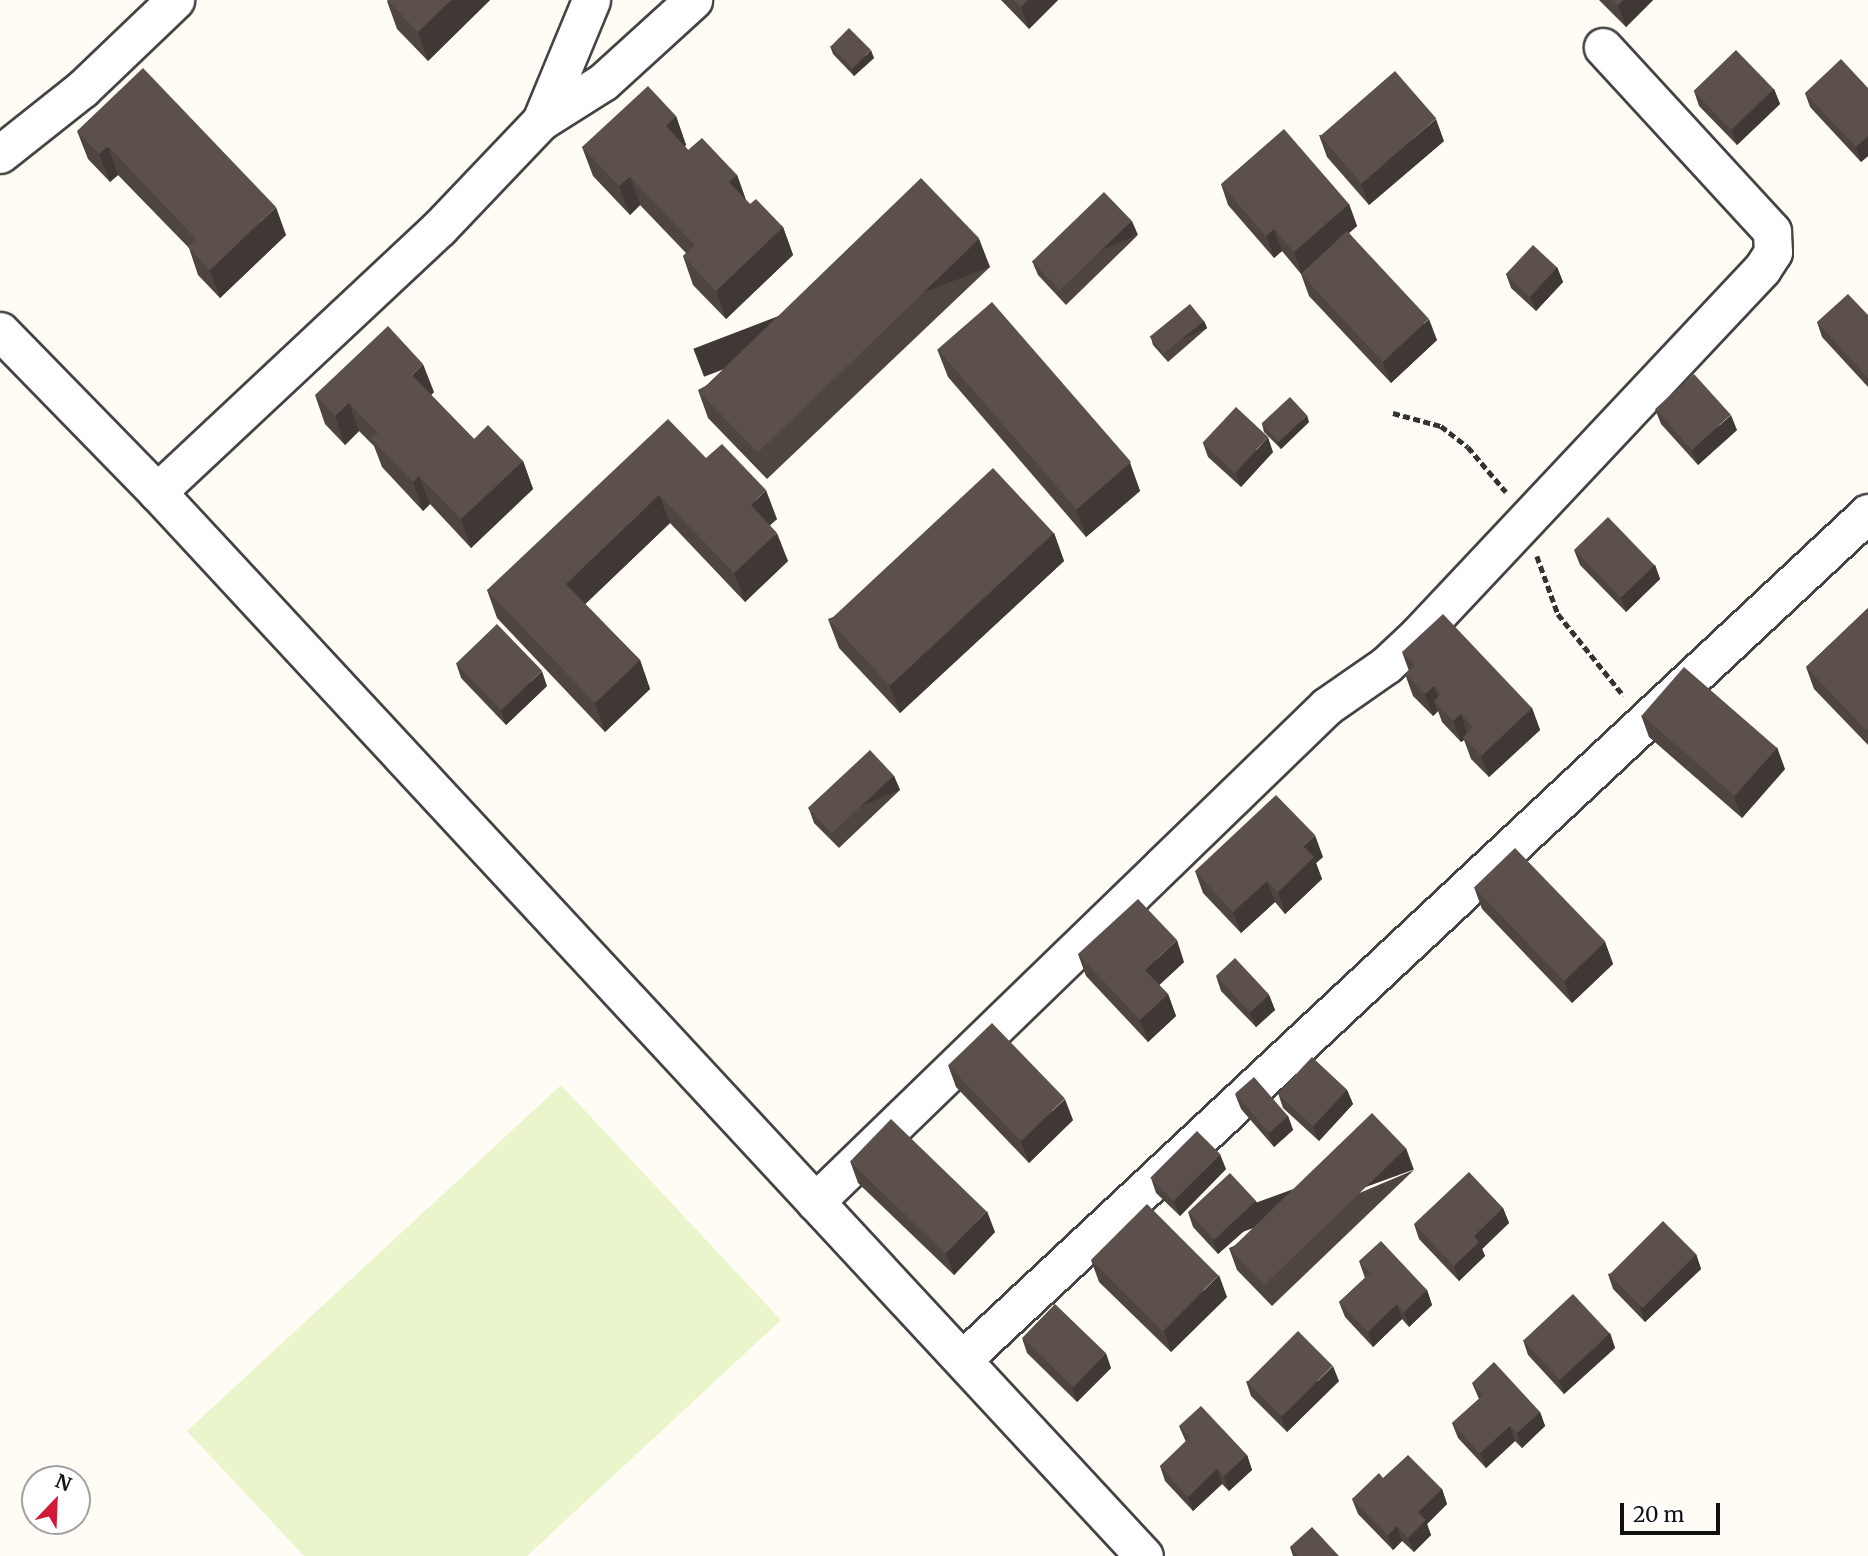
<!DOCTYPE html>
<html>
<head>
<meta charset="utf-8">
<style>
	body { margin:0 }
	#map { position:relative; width:1868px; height:1556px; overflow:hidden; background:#fffcf5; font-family:Merriweather,serif }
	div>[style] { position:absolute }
	.pitch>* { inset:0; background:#ebf5cc }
	.path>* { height:4.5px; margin-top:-2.25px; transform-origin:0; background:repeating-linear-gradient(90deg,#333 0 7px,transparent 0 10.5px) }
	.roads { filter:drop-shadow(2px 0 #444) drop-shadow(-2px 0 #444) drop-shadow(0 2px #444) drop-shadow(0 -2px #444) }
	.minor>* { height:37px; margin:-18.5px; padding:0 18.5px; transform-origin:18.5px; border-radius:18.5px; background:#fff }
	.wall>* { inset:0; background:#4e4541 }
	.shaded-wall>* { inset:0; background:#403835; transform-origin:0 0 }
	.building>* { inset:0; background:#5b504c; transform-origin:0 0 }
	span { translate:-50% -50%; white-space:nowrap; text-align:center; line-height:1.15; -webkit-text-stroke:7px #fff; paint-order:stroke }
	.north { position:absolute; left:21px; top:1465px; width:70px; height:70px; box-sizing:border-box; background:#fff; border:2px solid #a0a0a0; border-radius:50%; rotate:23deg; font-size:19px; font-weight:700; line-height:28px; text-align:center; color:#111 }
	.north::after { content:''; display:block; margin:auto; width:24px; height:32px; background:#d01a37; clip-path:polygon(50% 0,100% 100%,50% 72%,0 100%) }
	.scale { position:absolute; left:1620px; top:1503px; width:100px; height:32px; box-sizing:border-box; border:4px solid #111; border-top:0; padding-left:9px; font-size:21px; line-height:24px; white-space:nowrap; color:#111; -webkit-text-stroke:5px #fff; paint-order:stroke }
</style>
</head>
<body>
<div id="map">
	<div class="pitch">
		<i style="clip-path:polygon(561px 1085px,781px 1320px,527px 1556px,304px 1556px,187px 1431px)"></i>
	</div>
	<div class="path">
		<i style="left:1393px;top:413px;width:50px;rotate:15.2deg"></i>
		<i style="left:1441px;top:426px;width:34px;rotate:38deg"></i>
		<i style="left:1468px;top:447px;width:59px;rotate:49.8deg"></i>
		<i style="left:1537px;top:556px;width:62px;rotate:70.1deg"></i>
		<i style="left:1558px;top:614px;width:105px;rotate:51.2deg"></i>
	</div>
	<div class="roads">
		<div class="minor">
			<i style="left:541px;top:121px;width:73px;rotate:-32.2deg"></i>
			<i style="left:603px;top:82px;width:122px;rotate:-42.3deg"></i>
			<i style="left:0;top:154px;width:105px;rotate:-38.4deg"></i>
			<i style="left:82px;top:89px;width:129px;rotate:-43.7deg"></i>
			<i style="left:0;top:331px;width:225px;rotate:45.7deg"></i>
			<i style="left:157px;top:492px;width:1451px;rotate:47.15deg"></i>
			<i style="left:157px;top:492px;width:386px;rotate:-43.1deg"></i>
			<i style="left:439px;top:228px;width:148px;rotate:-46.4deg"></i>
			<i style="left:541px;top:121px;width:131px;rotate:-67.5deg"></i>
			<i style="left:815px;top:1202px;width:713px;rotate:-44.09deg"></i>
			<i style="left:1327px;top:706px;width:72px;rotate:-34.8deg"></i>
			<i style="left:1386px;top:665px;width:42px;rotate:-43.1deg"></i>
			<i style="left:1417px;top:636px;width:504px;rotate:-46.77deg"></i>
			<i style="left:1762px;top:269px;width:20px;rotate:-57deg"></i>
			<i style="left:1773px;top:252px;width:21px;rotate:-93deg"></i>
			<i style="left:1772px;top:231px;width:250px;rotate:-132.6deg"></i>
			<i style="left:963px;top:1359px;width:1239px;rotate:-43.07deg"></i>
		</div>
	</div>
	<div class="wall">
		<i style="clip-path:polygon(490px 0,428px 61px,397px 29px,387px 1px)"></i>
		<i style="clip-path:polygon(1001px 0,1058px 0,1029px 29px)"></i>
		<i style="clip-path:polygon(1599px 0,1653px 0,1626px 27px)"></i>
		<i style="clip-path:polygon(830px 46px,874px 58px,854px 76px,833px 54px)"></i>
		<i style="clip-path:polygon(1868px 88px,1868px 156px,1861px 162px,1810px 107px,1805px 93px)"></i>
		<i style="clip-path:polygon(1774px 89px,1780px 104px,1737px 145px,1699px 106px,1694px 91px)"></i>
		<i style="clip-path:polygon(676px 116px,686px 145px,685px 146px,688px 150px,737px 175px,746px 200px,750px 204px,783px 227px,793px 255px,726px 319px,693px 285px,683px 256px,686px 253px,640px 205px,630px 215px,593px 176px,582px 147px)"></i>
		<i style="clip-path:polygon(77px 131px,286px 235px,220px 298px,198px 275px,189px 248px,118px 175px,110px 182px,88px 159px)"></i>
		<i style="clip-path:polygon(1319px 135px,1444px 141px,1369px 205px,1327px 157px)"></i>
		<i style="clip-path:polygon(1221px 184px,1349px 204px,1357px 226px,1349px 233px,1437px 340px,1391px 383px,1309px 296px,1301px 274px,1282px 251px,1274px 258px,1228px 205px)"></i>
		<i style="clip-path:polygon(1138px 235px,1066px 305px,1038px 275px,1032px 261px)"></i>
		<i style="clip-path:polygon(979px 239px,990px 267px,767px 479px,708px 418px,698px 390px)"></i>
		<i style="clip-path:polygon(1557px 267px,1563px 282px,1536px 311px,1511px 288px,1506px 274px)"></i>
		<i style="clip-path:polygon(1868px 315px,1868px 387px,1822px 337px,1817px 322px)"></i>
		<i style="clip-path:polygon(1204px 321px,1207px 328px,1168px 362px,1153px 345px,1151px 338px)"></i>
		<i style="clip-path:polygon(937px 349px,1130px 463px,1140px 491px,1086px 537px,948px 377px)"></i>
		<i style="clip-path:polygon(434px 392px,431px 395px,474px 439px,523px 461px,533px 489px,471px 548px,430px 504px,423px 511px,382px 467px,374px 446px,359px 431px,345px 445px,325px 424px,315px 395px)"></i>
		<i style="clip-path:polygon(1655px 409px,1737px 430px,1698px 465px,1661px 424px)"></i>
		<i style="clip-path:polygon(1309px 422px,1281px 449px,1264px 432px,1262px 424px)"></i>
		<i style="clip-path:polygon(1203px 443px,1273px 452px,1241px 487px,1208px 457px)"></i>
		<i style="clip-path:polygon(706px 458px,777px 519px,770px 525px,788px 561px,745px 602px,670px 523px,585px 604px,640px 660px,650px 689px,605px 732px,497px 618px,487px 590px)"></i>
		<i style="clip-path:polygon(1054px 533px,1064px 561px,900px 713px,839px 648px,828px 619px)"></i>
		<i style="clip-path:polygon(1574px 550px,1655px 565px,1660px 579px,1626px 612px,1580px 565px)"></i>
		<i style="clip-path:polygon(1868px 608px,1868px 745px,1814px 689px,1806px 667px)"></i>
		<i style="clip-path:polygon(1402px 652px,1532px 708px,1540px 730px,1489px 777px,1471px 759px,1464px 740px,1461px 742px,1442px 722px,1438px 711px,1433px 716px,1413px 696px,1405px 674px,1409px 671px)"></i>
		<i style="clip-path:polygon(456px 663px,547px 686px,506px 725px,461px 678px)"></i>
		<i style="clip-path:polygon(1641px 715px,1785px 769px,1742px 818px,1649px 737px)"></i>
		<i style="clip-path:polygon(894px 776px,900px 790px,839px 848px,814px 823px,809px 809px)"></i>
		<i style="clip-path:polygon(1323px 857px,1316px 863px,1322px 879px,1285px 914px,1275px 902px,1241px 933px,1203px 893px,1195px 871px)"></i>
		<i style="clip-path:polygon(1474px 887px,1605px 942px,1613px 964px,1572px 1003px,1482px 909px)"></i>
		<i style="clip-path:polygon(1078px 954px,1184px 962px,1159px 985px,1168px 994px,1176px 1016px,1148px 1042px,1086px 976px)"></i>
		<i style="clip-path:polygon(1216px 976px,1269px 995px,1275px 1010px,1256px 1027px,1221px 991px)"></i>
		<i style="clip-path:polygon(948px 1065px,1073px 1120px,1029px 1163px,956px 1087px)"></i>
		<i style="clip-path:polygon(1347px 1090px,1353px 1104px,1319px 1141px,1283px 1108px,1278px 1093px)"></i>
		<i style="clip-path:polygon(1235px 1094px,1288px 1116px,1293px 1130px,1274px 1147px,1241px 1109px)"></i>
		<i style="clip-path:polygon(850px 1161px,995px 1232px,954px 1275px,858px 1183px)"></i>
		<i style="clip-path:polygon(1226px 1169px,1180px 1216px,1156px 1193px,1151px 1178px)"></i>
		<i style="clip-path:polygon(1414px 1170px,1272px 1306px,1237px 1270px,1229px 1248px)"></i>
		<i style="clip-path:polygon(1256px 1201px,1261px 1216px,1218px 1254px,1193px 1227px,1188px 1212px)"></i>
		<i style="clip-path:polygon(1503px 1208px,1509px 1223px,1482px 1249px,1485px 1256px,1459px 1281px,1419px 1239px,1414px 1224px)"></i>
		<i style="clip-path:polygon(1696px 1254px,1701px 1269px,1645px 1322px,1613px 1289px,1608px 1274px)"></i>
		<i style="clip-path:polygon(1091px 1260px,1227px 1297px,1171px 1352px,1099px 1282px)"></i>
		<i style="clip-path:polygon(1359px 1261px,1427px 1290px,1432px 1305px,1409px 1327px,1402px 1319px,1373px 1347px,1345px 1317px,1339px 1302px,1365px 1278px)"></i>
		<i style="clip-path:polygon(1610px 1333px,1615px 1348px,1564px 1394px,1528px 1355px,1523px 1340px)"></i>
		<i style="clip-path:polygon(1022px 1338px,1111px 1368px,1077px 1402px,1027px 1353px)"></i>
		<i style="clip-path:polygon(1246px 1381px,1339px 1381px,1287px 1432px,1251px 1396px)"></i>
		<i style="clip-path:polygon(1472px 1383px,1540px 1412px,1545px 1426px,1522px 1448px,1515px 1441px,1486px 1468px,1458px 1438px,1452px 1423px,1479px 1399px)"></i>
		<i style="clip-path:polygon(1179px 1426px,1247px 1455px,1252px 1470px,1229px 1491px,1222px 1484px,1193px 1511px,1165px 1481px,1160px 1466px,1186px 1442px)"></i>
		<i style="clip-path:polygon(1383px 1478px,1442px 1489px,1447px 1504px,1427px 1524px,1431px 1535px,1414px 1552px,1402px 1541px,1393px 1550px,1358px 1514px,1352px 1499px)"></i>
		<i style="clip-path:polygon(1290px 1547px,1339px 1556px,1293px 1556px)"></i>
	</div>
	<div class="shaded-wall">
		<i style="clip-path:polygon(451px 0,490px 0,428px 61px,418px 32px)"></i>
		<i style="clip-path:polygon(1028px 0,1058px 0,1029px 29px,1021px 7px)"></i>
		<i style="clip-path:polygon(1623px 0,1653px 0,1626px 27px,1618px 5px)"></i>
		<i style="clip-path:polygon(871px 50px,874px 58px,854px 76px,852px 69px)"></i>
		<i style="clip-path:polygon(1774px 89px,1780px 104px,1737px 145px,1732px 130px)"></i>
		<i style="clip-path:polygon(676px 116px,686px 145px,676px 154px,666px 126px)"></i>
		<i style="clip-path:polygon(1436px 119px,1444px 141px,1369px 205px,1361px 183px)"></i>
		<i style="clip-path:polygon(1868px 136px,1868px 156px,1861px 162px,1856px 147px)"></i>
		<i style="clip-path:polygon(108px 146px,118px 175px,110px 182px,99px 154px)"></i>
		<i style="clip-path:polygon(737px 175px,747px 203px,729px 182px)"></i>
		<i style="clip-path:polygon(630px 177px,640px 205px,630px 215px,619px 186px)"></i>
		<i style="clip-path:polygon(1349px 204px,1357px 226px,1302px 274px,1294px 252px)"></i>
		<i style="clip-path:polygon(276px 207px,286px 235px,220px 298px,210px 270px)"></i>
		<i style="left:1132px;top:221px;width:15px;height:99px;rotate:67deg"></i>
		<i style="clip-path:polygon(783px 227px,793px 255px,726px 319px,716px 291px)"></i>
		<i style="clip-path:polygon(1274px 229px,1282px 251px,1274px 258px,1266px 236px)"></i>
		<i style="left:979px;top:239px;width:30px;height:306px;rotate:69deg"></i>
		<i style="clip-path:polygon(1557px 267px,1563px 282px,1536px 311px,1530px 297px)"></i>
		<i style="clip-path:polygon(1429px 319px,1437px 340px,1391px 383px,1383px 362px)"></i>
		<i style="left:1204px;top:321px;width:8px;height:52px;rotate:67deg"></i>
		<i style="clip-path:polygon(423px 364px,434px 392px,422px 403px,412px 375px)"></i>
		<i style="clip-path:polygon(349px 403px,359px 431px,345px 445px,335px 416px)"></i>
		<i style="clip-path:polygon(1307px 415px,1309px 422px,1281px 449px,1278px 442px)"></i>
		<i style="clip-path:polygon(1731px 415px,1737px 430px,1698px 465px,1692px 450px)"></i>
		<i style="clip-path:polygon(1268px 437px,1273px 452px,1241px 487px,1236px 473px)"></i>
		<i style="clip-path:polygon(523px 461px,533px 489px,471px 548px,461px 519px)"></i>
		<i style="clip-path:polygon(1130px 463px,1140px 491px,1086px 537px,1076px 509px)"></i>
		<i style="clip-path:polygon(419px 476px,430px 504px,423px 511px,413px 482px)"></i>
		<i style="clip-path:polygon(766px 490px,777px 519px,761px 533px,751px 505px)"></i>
		<i style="clip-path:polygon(659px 495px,670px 523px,577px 612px,566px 584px)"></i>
		<i style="clip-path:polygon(777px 533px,788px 561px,745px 602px,734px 573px)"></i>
		<i style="clip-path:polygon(1054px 533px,1064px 561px,900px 713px,889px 684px)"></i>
		<i style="clip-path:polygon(1655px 565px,1660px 579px,1626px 612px,1621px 597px)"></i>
		<i style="clip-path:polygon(640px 660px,650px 689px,605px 732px,595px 703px)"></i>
		<i style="clip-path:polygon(542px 671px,547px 686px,506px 725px,501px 710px)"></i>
		<i style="clip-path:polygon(1434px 686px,1442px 708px,1434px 701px,1438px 711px,1433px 716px,1425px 694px)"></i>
		<i style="clip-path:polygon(1532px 708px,1540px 730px,1489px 777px,1481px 756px)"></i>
		<i style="clip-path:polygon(1461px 714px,1468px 736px,1463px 737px,1464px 740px,1461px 742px,1453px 721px)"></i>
		<i style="clip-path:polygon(1777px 747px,1785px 769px,1742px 818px,1734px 796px)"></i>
		<i style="left:894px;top:776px;width:15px;height:83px;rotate:67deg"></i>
		<i style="clip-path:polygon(1315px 835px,1323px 857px,1316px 863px,1322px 879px,1285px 914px,1278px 892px,1303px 846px)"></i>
		<i style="clip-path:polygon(1267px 881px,1275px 902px,1241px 933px,1233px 912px)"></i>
		<i style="clip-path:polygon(1177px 940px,1184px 962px,1153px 991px,1145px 970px)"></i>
		<i style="clip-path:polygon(1605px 942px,1613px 964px,1572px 1003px,1564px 981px)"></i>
		<i style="clip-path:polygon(1168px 994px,1176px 1016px,1148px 1042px,1140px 1020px)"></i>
		<i style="clip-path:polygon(1269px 995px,1275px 1010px,1256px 1027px,1250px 1013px)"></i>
		<i style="clip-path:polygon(1347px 1090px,1353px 1104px,1319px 1141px,1313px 1126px)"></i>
		<i style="clip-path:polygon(1065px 1099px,1073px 1120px,1029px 1163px,1021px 1141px)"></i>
		<i style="clip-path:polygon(1288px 1116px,1293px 1130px,1274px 1147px,1268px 1132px)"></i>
		<i style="left:1406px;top:1148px;width:23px;height:197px;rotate:70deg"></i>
		<i style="clip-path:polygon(1220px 1154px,1226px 1169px,1180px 1216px,1174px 1201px)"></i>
		<i style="clip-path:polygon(1256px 1201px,1261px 1216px,1218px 1254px,1213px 1240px)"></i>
		<i style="clip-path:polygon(1503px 1208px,1509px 1223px,1482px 1249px,1485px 1256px,1459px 1281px,1454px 1266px,1474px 1236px)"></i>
		<i style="clip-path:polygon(987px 1211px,995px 1232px,954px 1275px,946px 1253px)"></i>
		<i style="clip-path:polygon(1696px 1254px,1701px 1269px,1645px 1322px,1640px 1307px)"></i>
		<i style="clip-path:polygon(1219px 1275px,1227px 1297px,1171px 1352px,1164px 1331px)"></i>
		<i style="clip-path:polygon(1427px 1290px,1432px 1305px,1409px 1327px,1404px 1312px)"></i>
		<i style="clip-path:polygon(1397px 1304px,1402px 1319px,1373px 1347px,1368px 1332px)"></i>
		<i style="clip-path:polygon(1610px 1333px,1615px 1348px,1564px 1394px,1559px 1380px)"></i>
		<i style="clip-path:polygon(1106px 1353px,1111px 1368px,1077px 1402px,1072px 1387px)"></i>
		<i style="clip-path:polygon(1333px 1366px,1339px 1381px,1287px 1432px,1281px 1417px)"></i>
		<i style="clip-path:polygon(1540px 1412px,1545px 1426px,1522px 1448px,1517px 1433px)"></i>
		<i style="clip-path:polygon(1510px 1426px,1515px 1441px,1486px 1468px,1480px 1453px)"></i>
		<i style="clip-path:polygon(1247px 1455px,1252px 1470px,1229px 1491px,1224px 1476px)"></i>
		<i style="clip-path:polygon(1217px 1469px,1222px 1484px,1193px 1511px,1188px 1497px)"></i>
		<i style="clip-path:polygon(1442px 1489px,1447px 1504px,1427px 1524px,1431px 1535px,1414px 1552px,1408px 1538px,1418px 1512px)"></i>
		<i style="clip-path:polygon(1397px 1526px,1402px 1541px,1393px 1550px,1388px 1535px)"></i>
	</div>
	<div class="building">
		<i style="clip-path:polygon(387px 0,451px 0,418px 32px)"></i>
		<i style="clip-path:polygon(1014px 0,1028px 0,1021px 7px)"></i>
		<i style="clip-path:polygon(1613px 0,1623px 0,1618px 5px)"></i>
		<i style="left:849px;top:28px;width:31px;height:26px;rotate:45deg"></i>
		<i style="left:1736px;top:50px;width:54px;height:59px;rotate:46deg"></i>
		<i style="clip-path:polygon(1841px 59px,1868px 88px,1868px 136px,1856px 147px,1805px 93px)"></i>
		<i style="clip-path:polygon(143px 68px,276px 207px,210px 270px,188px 247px,196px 239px,108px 146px,99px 154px,77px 131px)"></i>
		<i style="left:1395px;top:71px;width:63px;height:99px;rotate:49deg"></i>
		<i style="clip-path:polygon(648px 86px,676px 116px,666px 126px,688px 150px,702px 138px,737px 175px,729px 182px,750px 204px,756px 199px,783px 227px,716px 291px,683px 256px,695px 245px,630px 177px,619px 186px,582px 147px)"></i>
		<i style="clip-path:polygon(1284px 129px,1349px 204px,1294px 252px,1274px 229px,1266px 236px,1221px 184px)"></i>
		<i style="left:921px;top:178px;width:84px;height:308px;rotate:46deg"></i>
		<i style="left:1104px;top:192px;width:40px;height:100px;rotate:46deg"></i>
		<i style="left:1347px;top:231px;width:120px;height:63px;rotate:47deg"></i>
		<i style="left:1533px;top:245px;width:33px;height:40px;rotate:43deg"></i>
		<i style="clip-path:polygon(1848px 294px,1868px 315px,1868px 378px,1817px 322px)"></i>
		<i style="left:992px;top:302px;width:212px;height:72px;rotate:49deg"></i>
		<i style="left:1190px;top:304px;width:22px;height:52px;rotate:51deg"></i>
		<i style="clip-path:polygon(388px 326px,423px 364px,412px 375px,474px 439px,488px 425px,523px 461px,461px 519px,419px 476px,413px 482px,371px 439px,378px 433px,349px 403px,335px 416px,315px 395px)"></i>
		<i style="left:1694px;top:374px;width:55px;height:52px;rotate:48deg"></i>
		<i style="left:1290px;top:397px;width:25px;height:39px;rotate:47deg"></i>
		<i style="left:1236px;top:407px;width:44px;height:49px;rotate:43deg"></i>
		<i style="clip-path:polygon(668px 419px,706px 458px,722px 444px,766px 490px,751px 505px,777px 533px,734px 573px,659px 495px,566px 584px,640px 660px,595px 703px,487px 590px)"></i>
		<i style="left:993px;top:468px;width:89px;height:224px;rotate:47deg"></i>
		<i style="left:1608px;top:517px;width:67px;height:47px;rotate:46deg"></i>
		<i style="clip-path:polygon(1868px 608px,1868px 728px,1866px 730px,1806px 667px)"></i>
		<i style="clip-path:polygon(1443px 614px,1532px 708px,1481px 756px,1463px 737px,1473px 727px,1461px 714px,1453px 721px,1434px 701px,1441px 694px,1434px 686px,1425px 694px,1405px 674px,1415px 666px,1402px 652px)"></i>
		<i style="left:497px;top:624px;width:65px;height:57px;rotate:46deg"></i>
		<i style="left:1684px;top:667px;width:123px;height:64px;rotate:41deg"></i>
		<i style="left:870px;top:750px;width:35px;height:85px;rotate:47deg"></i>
		<i style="clip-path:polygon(1276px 795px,1315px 835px,1303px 846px,1314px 857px,1278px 892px,1267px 881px,1233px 912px,1195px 871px)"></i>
		<i style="left:1515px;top:848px;width:130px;height:57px;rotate:46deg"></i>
		<i style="clip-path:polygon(1138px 899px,1177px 940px,1145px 970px,1168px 994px,1140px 1020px,1078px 954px)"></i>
		<i style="left:1235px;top:958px;width:50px;height:26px;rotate:47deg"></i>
		<i style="left:992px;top:1023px;width:105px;height:61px;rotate:46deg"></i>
		<i style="left:1312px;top:1057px;width:48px;height:50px;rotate:43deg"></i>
		<i style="left:1254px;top:1077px;width:52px;height:25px;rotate:49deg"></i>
		<i style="left:1372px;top:1113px;width:49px;height:197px;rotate:46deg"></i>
		<i style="left:891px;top:1119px;width:133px;height:59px;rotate:44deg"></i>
		<i style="left:1197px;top:1131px;width:33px;height:66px;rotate:45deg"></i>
		<i style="clip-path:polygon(1469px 1172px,1503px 1208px,1474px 1236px,1479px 1242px,1454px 1266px,1414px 1224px)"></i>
		<i style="left:1230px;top:1173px;width:38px;height:57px;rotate:47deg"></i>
		<i style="left:1147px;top:1204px;width:101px;height:79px;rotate:45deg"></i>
		<i style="left:1663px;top:1221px;width:47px;height:76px;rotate:45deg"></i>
		<i style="clip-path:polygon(1381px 1241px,1427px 1290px,1404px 1312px,1397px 1304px,1368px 1332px,1339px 1302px,1370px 1273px,1359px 1261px)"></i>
		<i style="left:1573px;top:1294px;width:54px;height:68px;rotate:47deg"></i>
		<i style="left:1055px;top:1304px;width:71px;height:47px;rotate:44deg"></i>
		<i style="left:1298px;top:1331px;width:49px;height:72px;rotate:45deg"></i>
		<i style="clip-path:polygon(1494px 1362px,1540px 1412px,1517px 1433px,1510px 1426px,1480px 1453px,1452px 1423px,1483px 1395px,1472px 1383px)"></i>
		<i style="clip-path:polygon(1201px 1406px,1247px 1455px,1224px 1476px,1217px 1469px,1188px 1497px,1160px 1466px,1190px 1437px,1179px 1426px)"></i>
		<i style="clip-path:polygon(1408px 1455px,1442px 1489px,1418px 1512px,1426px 1520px,1408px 1538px,1397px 1526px,1388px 1535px,1352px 1499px,1379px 1473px,1383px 1478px)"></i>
		<i style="clip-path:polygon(1312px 1527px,1339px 1556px,1299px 1556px,1290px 1547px)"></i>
	</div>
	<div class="north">N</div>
	<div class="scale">20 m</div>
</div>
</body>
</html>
